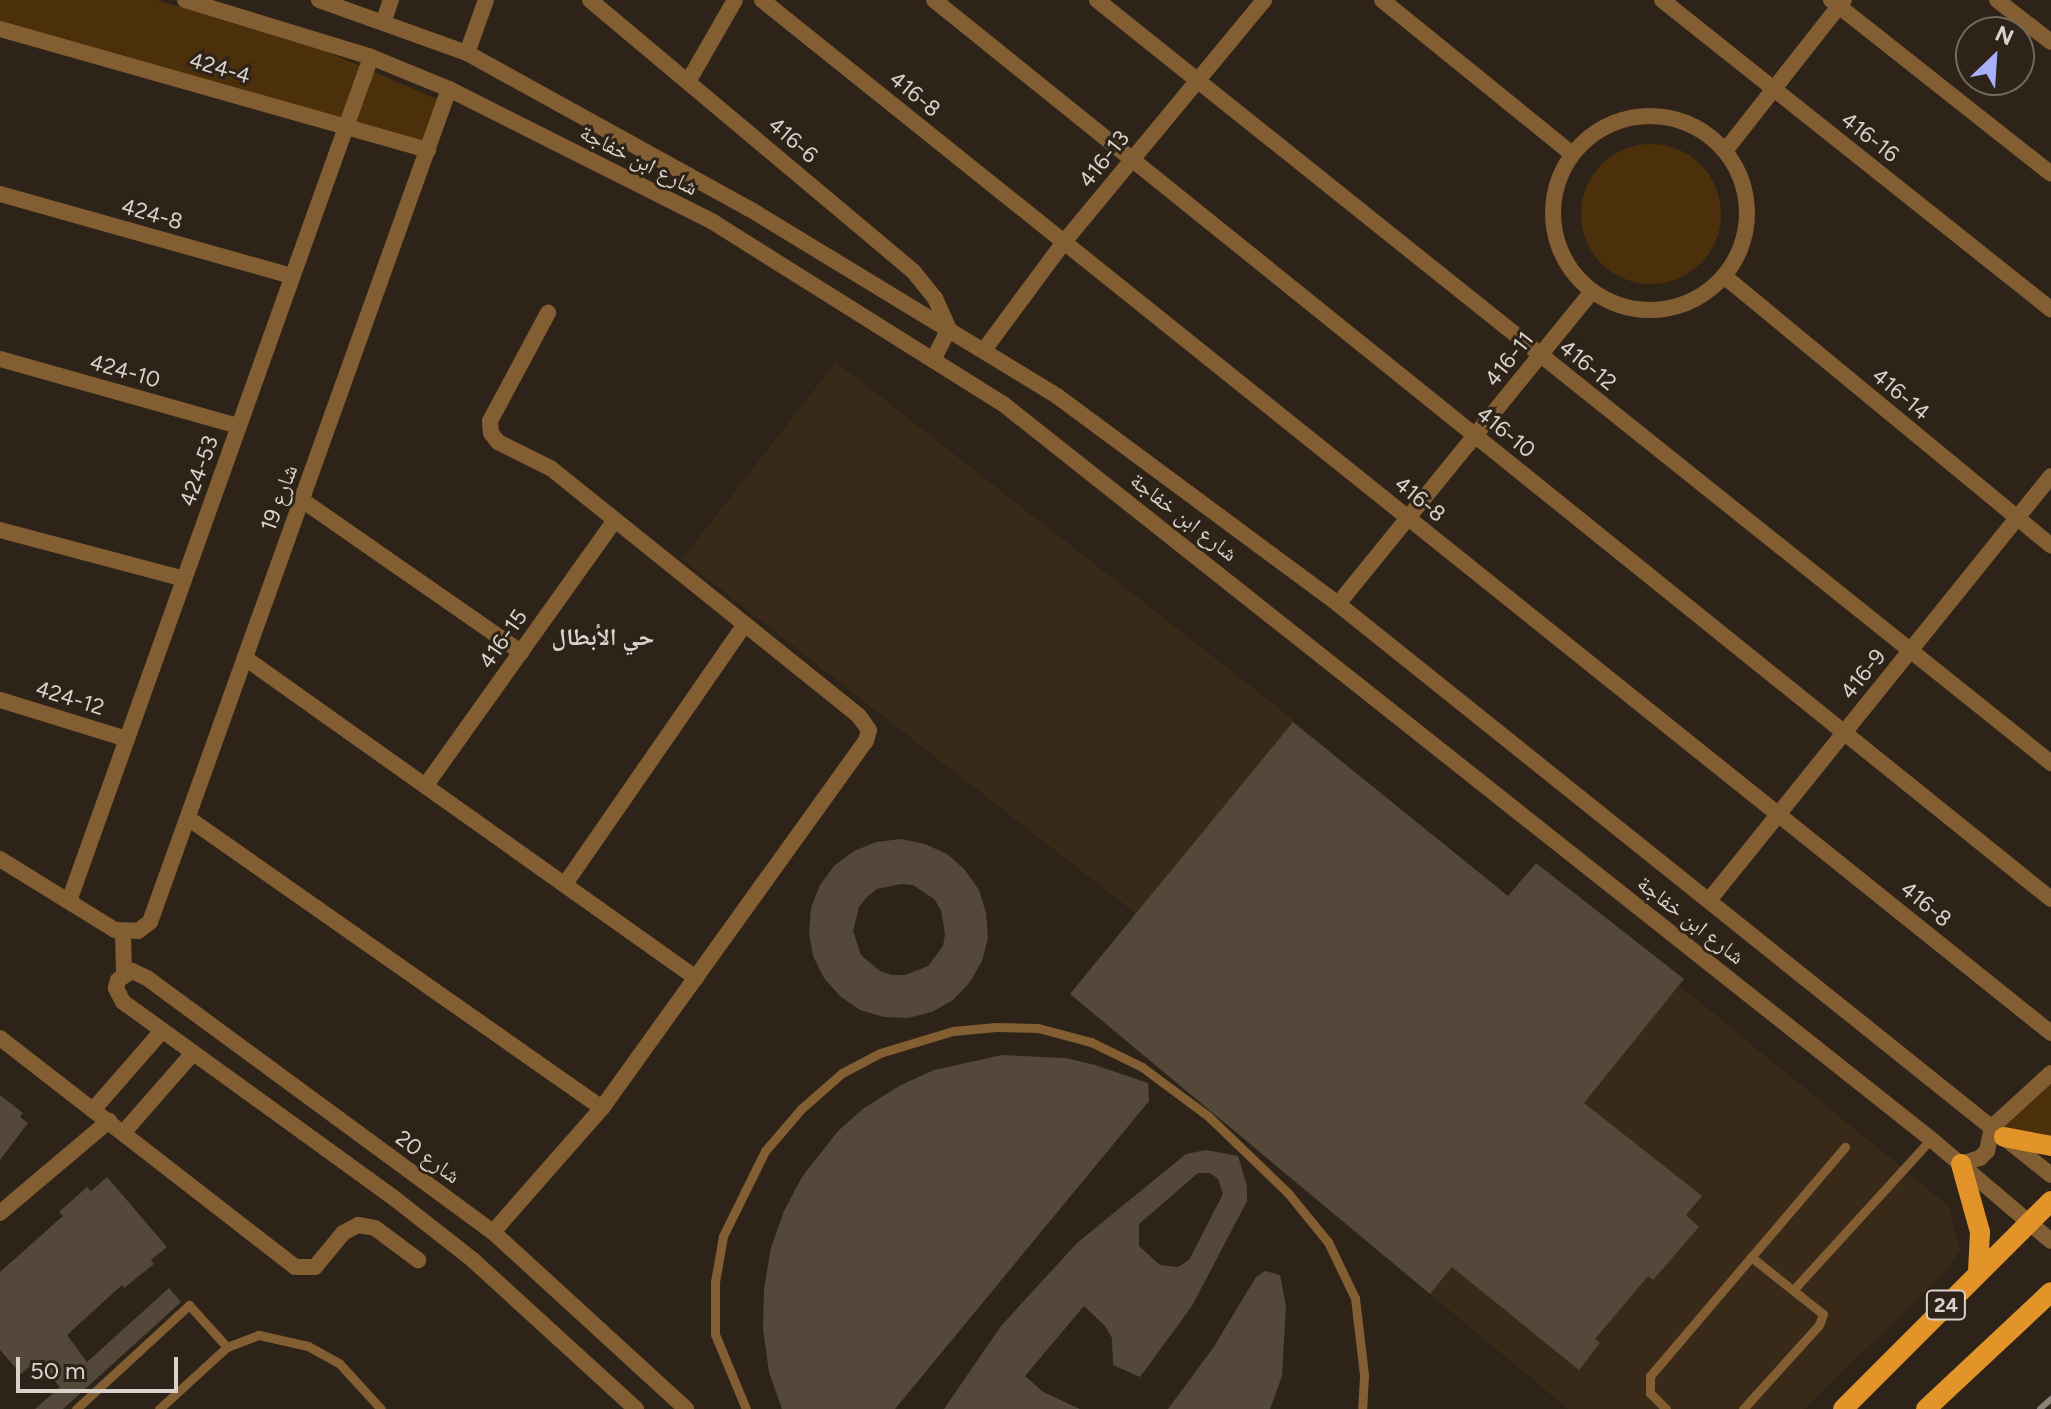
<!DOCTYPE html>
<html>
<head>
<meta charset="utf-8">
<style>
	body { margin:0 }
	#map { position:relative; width:2051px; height:1409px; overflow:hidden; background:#2e2318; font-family:Figtree,"Noto Naskh Arabic",sans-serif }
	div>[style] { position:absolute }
	.built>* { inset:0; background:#382918; transform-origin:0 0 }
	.green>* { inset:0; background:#4c300b }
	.round { border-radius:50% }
	.building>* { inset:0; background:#54483b }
	.service>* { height:9px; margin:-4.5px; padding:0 4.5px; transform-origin:4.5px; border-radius:4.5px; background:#835e32 }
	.minor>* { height:16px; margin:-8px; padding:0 8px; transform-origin:8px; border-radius:8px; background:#835e32 }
	.minor>.ring { margin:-8px; padding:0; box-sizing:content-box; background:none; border:16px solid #835e32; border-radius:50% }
	.tertiary>* { height:16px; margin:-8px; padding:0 8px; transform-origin:8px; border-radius:8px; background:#835e32 }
	.primary>* { height:20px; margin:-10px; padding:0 10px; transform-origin:10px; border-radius:10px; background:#e29428 }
	.rail>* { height:6px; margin:-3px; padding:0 3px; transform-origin:3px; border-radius:3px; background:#8b827a }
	span { translate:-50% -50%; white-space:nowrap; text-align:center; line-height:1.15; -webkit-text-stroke:6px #2e2318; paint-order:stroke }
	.shield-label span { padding:2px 6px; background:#2e2318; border:2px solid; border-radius:6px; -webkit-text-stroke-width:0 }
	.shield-label { font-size:20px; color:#d9d2cb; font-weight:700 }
	.street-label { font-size:22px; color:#d9d2cb }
	.neighbourhood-label { font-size:24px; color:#d9d2cb; font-weight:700 }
	.north { position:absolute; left:1955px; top:16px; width:80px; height:80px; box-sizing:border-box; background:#2e2318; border:2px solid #726960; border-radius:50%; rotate:25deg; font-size:22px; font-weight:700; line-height:32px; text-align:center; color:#d9d2cb }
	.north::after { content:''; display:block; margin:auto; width:28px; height:36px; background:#a8b0fc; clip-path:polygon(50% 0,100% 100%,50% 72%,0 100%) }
	.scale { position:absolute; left:16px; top:1357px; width:162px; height:36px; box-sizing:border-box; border:4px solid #d9d2cb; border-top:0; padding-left:10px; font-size:24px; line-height:28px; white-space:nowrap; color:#d9d2cb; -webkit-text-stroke:6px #2e2318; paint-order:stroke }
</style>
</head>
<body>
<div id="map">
	<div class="built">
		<i style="left:836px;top:362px;width:582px;height:250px;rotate:38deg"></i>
		<i style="clip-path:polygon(1679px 985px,1949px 1206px,1960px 1250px,1943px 1274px,1804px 1409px,1568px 1409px,1430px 1294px)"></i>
	</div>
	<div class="green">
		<i style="clip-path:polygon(0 0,157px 0,328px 52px,439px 100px,424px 143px,0 24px)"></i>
		<i class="round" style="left:1581px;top:144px;width:140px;height:140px"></i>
		<i style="clip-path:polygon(2051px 1079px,2051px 1141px,2035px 1140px,1999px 1126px)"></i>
	</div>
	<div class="building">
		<i style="clip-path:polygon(1293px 722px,1508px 896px,1536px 863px,1684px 979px,1584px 1103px,1702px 1196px,1686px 1215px,1699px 1227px,1653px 1280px,1648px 1276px,1595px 1339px,1600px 1343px,1579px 1370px,1452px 1267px,1430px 1294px,1070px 994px)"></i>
		<i style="clip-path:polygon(evenodd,901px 839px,925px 844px,947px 854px,965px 870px,979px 890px,986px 913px,988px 938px,982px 961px,970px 982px,953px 1000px,932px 1012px,908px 1018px,884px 1017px,860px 1010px,840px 996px,824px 978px,813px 956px,809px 932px,811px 908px,820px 885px,834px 866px,854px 851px,876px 842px,901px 839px,901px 884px,913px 885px,934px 899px,941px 910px,945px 934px,943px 946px,928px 966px,905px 975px,892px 975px,880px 971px,861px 955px,853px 931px,859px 907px,867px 897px,877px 889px,901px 884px)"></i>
		<i style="clip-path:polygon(1002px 1055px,1066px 1058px,1095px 1065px,1148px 1083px,1149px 1101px,895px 1409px,782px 1409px,769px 1372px,763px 1329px,764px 1289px,771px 1248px,784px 1211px,802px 1177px,838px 1131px,864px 1108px,901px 1085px,934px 1070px)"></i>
		<i style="clip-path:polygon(0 1095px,23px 1113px,20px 1117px,28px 1123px,0 1160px)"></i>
		<i style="clip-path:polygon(evenodd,1206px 1150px,1238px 1156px,1247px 1186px,1247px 1201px,1192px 1306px,1140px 1377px,1113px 1365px,1112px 1338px,1105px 1326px,1084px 1306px,1025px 1376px,1043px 1392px,1080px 1409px,944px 1409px,1001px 1326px,1077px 1243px,1186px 1154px,1206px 1150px,1198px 1173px,1210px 1173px,1218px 1179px,1223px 1194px,1189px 1260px,1178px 1267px,1160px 1265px,1139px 1246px,1139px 1224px,1198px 1173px)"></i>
		<i style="clip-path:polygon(107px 1177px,167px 1247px,151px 1260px,154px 1264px,124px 1288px,122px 1285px,67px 1335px,87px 1362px,169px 1288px,181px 1302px,63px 1409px,35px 1409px,60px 1387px,37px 1360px,21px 1374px,0 1350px,0 1272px,63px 1216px,59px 1212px,87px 1187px,91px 1191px)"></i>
		<i style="clip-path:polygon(1265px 1271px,1280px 1275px,1286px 1306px,1282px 1376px,1270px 1409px,1168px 1409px,1213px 1348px,1256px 1277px)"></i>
	</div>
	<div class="service">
		<i style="left:1795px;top:1288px;width:202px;rotate:-47.6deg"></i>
		<i style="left:76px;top:1409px;width:154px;rotate:-42.6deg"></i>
		<i style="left:189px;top:1305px;width:57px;rotate:47.9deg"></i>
		<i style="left:159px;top:1409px;width:92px;rotate:-42.4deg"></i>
		<i style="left:227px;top:1347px;width:34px;rotate:-21deg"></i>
		<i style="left:259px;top:1335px;width:50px;rotate:12.7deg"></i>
		<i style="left:308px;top:1346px;width:35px;rotate:29deg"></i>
		<i style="left:339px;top:1363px;width:62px;rotate:47.6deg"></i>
		<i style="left:746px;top:1409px;width:81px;rotate:-112.5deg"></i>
		<i style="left:715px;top:1334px;width:52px;rotate:-90deg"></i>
		<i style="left:715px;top:1282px;width:47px;rotate:-80.1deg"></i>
		<i style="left:723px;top:1236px;width:95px;rotate:-63.7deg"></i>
		<i style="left:765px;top:1151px;width:55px;rotate:-49.4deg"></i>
		<i style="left:801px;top:1109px;width:55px;rotate:-41.3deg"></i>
		<i style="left:842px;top:1073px;width:43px;rotate:-27.8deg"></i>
		<i style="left:880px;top:1053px;width:76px;rotate:-16.8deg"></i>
		<i style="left:953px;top:1031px;width:43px;rotate:-5.3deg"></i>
		<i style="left:996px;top:1027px;width:42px;rotate:1.4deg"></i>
		<i style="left:1038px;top:1028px;width:55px;rotate:14.8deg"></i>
		<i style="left:1091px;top:1042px;width:57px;rotate:26.1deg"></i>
		<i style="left:1142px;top:1067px;width:82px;rotate:36.6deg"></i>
		<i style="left:1208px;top:1116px;width:111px;rotate:43.9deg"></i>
		<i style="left:1288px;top:1193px;width:63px;rotate:50.8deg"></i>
		<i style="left:1328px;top:1242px;width:62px;rotate:64.3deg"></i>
		<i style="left:1355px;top:1298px;width:78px;rotate:83.3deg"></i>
		<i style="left:1364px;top:1375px;width:34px;rotate:93deg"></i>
		<i style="left:1666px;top:1409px;width:23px;rotate:-135deg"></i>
		<i style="left:1650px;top:1393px;width:17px;rotate:-90deg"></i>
		<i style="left:1650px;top:1376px;width:301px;rotate:-49.6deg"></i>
		<i style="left:1743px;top:1409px;width:113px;rotate:-47.9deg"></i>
		<i style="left:1819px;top:1325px;width:12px;rotate:-70deg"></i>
		<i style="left:1823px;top:1314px;width:92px;rotate:-141.6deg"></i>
	</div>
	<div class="minor">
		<i style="left:590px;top:0;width:422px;rotate:40deg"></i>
		<i style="left:913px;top:271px;width:35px;rotate:51deg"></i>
		<i style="left:935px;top:298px;width:34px;rotate:66deg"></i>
		<i style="left:762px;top:0;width:1652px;rotate:38.71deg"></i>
		<i style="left:934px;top:0;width:1434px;rotate:38.83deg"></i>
		<i style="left:1097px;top:0;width:1222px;rotate:38.65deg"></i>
		<i style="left:1382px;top:0;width:245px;rotate:39deg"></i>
		<i style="left:1662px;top:0;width:497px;rotate:38.5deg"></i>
		<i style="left:1831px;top:0;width:280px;rotate:38.3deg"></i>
		<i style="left:1997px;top:0;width:68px;rotate:37.9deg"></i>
		<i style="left:384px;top:20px;width:21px;rotate:-71deg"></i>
		<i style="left:0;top:29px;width:445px;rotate:15.8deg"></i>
		<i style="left:689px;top:80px;width:92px;rotate:-60.1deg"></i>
		<i class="ring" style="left:1553px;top:116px;width:178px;height:178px"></i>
		<i style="left:1725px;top:151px;width:192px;rotate:-51.8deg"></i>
		<i style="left:0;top:194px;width:303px;rotate:15.7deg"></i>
		<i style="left:1724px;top:276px;width:424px;rotate:39.5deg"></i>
		<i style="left:984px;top:350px;width:134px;rotate:-53.5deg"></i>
		<i style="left:1064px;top:242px;width:314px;rotate:-50.4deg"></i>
		<i style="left:0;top:359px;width:248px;rotate:15.7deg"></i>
		<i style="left:302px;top:500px;width:267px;rotate:34.8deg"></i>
		<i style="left:0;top:530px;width:190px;rotate:14.9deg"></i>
		<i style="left:1338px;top:604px;width:403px;rotate:-50.9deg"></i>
		<i style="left:245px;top:658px;width:553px;rotate:35.36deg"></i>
		<i style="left:0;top:700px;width:133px;rotate:17.1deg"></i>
		<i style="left:426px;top:785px;width:325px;rotate:-54.5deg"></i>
		<i style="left:188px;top:818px;width:505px;rotate:35.01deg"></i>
		<i style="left:0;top:859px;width:135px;rotate:31.7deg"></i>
		<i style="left:115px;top:930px;width:23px;rotate:2deg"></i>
		<i style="left:138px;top:931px;width:15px;rotate:-37deg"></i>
		<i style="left:150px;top:922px;width:885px;rotate:-70.25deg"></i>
		<i style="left:565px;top:884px;width:316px;rotate:-55.3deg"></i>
		<i style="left:1710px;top:899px;width:543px;rotate:-51.13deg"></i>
		<i style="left:69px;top:901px;width:896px;rotate:-70.31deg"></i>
		<i style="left:123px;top:932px;width:42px;rotate:88.6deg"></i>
		<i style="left:0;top:1038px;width:373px;rotate:37.8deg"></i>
		<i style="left:295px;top:1267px;width:20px"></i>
		<i style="left:315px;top:1267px;width:44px;rotate:-50.5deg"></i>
		<i style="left:343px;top:1233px;width:17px;rotate:-28deg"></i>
		<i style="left:358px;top:1225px;width:17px;rotate:10deg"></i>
		<i style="left:375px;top:1228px;width:54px;rotate:36.7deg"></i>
		<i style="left:93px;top:1110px;width:105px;rotate:-48.9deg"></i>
		<i style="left:1992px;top:1127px;width:80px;rotate:-42.5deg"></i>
		<i style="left:123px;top:1133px;width:106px;rotate:-48.8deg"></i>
		<i style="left:0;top:1213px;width:143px;rotate:-40.2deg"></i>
		<i style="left:493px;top:1232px;width:165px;rotate:-48.7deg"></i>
		<i style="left:602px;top:1108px;width:452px;rotate:-54.3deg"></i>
		<i style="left:866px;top:741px;width:11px;rotate:-75deg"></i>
		<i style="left:869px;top:730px;width:17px;rotate:-126deg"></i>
		<i style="left:859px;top:716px;width:396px;rotate:-141.2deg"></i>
		<i style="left:550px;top:468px;width:58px;rotate:-153.4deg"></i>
		<i style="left:498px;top:442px;width:11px;rotate:-128deg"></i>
		<i style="left:491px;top:433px;width:12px;rotate:-95deg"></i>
		<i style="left:490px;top:421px;width:123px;rotate:-61.8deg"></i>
		<i style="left:636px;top:1409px;width:221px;rotate:-137.6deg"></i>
		<i style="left:473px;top:1260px;width:100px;rotate:-141.9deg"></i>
		<i style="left:394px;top:1198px;width:334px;rotate:-144.1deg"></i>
		<i style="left:123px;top:1002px;width:16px;rotate:-117deg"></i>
		<i style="left:116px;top:988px;width:8px;rotate:-76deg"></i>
		<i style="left:118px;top:980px;width:17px;rotate:-33deg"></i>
		<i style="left:132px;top:971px;width:17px;rotate:25deg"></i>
		<i style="left:147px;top:978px;width:429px;rotate:36.3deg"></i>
		<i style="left:493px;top:1232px;width:262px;rotate:42.5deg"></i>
	</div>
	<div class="tertiary">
		<i style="left:185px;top:0;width:195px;rotate:17deg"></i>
		<i style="left:371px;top:57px;width:84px;rotate:22.3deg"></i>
		<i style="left:449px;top:89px;width:296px;rotate:26.7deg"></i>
		<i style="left:713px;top:222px;width:341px;rotate:32.1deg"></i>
		<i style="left:1002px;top:403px;width:1185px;rotate:38.39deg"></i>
		<i style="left:1931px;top:1139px;width:157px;rotate:40.4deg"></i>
		<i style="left:319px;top:0;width:157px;rotate:19.7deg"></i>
		<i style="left:467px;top:53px;width:321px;rotate:28.9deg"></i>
		<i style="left:748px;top:208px;width:362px;rotate:31.3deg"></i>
		<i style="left:1057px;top:396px;width:350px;rotate:36.5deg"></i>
		<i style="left:1338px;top:604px;width:913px;rotate:38.69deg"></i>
		<i style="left:467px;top:53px;width:56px;rotate:-70.3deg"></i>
		<i style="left:933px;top:360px;width:35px;rotate:-63deg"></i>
		<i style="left:1961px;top:1164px;width:20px;rotate:-18deg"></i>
		<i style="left:1980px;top:1158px;width:10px;rotate:-45deg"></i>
		<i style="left:1987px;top:1151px;width:25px;rotate:-78deg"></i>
	</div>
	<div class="primary">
		<i style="left:2004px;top:1137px;width:48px;rotate:10.8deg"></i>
		<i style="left:1961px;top:1164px;width:71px;rotate:74.4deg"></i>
		<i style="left:1980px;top:1232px;width:40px;rotate:92.9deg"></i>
		<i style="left:1843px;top:1409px;width:294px;rotate:-45deg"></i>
		<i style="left:1926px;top:1409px;width:171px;rotate:-43.1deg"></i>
	</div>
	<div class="rail">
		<i style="left:2040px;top:1409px;width:15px;rotate:-42deg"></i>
	</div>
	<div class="shield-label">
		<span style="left:1946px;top:1305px">24</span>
	</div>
	<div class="street-label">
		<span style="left:220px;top:68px;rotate:16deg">424-4</span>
		<span style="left:915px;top:94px;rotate:39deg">416-8</span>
		<span style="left:1870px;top:137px;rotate:38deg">416-16</span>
		<span style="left:793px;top:140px;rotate:41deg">416-6</span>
		<span style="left:1104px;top:159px;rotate:-51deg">416-13</span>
		<span style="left:639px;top:160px;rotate:27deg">شارع ابن خفاجة</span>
		<span style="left:152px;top:214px;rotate:16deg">424-8</span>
		<span style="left:1509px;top:359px;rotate:-51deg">416-11</span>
		<span style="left:1588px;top:365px;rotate:39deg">416-12</span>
		<span style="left:125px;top:371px;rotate:16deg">424-10</span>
		<span style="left:1901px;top:394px;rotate:40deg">416-14</span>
		<span style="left:1506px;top:432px;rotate:39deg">416-10</span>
		<span style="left:199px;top:471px;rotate:-70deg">424-53</span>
		<span style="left:279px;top:498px;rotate:-70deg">شارع 19</span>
		<span style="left:1420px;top:499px;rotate:39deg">416-8</span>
		<span style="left:1184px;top:517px;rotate:38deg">شارع ابن خفاجة</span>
		<span style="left:503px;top:639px;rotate:-55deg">416-15</span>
		<span style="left:1863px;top:674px;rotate:-51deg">416-9</span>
		<span style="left:70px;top:698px;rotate:17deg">424-12</span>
		<span style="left:1926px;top:904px;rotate:39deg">416-8</span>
		<span style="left:1691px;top:920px;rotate:38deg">شارع ابن خفاجة</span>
		<span style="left:428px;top:1157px;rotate:36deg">شارع 20</span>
	</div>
	<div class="neighbourhood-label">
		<span style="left:603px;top:637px">حي الأبطال</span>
	</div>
	<div class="north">N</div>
	<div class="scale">50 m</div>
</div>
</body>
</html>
